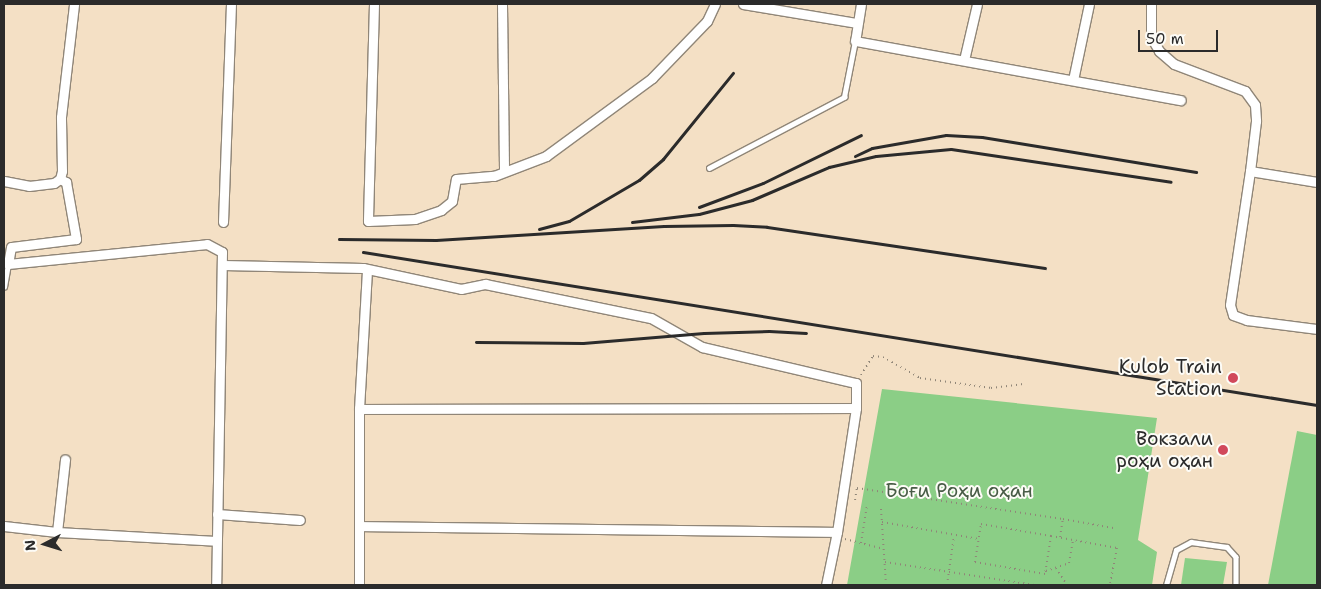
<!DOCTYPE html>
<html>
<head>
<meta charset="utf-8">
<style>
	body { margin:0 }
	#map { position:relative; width:1321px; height:589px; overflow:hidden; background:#f4e0c5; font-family:"Shantell Sans",sans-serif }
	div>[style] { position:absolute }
	.green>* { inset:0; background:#8bce86 }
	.path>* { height:2px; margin-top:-1px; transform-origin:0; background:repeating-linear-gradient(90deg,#908678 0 1px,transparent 0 5px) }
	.roads { filter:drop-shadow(1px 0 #908678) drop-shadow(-1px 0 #908678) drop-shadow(0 1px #908678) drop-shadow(0 -1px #908678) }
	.lane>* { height:4.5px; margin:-2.25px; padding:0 2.25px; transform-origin:2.25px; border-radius:2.25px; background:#fff }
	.street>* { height:9px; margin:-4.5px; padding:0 4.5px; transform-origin:4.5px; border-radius:4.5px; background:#fff }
	.rail>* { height:3px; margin:-1.5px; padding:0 1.5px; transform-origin:1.5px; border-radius:1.5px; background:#2b2b2b }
	.dots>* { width:14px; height:14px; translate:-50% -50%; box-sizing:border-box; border:2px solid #fdfcf7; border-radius:50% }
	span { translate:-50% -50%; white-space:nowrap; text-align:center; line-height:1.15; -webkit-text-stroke:4px #fdfcf7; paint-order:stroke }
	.poi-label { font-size:19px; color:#2b2b2b }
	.right { translate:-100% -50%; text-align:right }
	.park-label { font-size:19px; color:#485c46 }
	.frame { position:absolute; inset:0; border:5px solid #2b2b2b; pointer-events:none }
	.north { position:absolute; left:20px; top:519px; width:50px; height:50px; -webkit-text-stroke:4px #fdfcf7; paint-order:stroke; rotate:265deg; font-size:14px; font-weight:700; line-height:20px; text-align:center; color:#2b2b2b }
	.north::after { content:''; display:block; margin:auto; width:18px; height:22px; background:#2b2b2b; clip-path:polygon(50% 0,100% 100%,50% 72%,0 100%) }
	.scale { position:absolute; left:1138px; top:30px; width:80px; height:22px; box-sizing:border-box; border:2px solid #2b2b2b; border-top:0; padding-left:6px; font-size:15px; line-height:18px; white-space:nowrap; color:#2b2b2b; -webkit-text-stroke:4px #fdfcf7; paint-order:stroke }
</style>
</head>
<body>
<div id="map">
	<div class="green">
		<i style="clip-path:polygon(882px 389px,1157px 418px,1138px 540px,1157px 552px,1152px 585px,847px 585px)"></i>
		<i style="clip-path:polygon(1297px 431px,1317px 435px,1317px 585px,1268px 585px)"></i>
		<i style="clip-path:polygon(1185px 558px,1227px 562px,1223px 585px,1181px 585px)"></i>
	</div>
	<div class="path">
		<i style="left:861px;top:375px;width:22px;rotate:-58deg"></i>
		<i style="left:873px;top:356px;width:10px;rotate:6deg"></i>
		<i style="left:883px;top:357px;width:43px;rotate:29.6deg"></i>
		<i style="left:920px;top:378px;width:72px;rotate:8deg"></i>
		<i style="left:991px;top:388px;width:34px;rotate:-7deg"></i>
		<i style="left:855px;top:500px;width:12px;rotate:-81deg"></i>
		<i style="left:857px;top:488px;width:208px;rotate:8.6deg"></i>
		<i style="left:881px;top:509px;width:76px;rotate:86.2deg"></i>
		<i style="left:882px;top:522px;width:97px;rotate:10deg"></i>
		<i style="left:981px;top:524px;width:71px;rotate:9.7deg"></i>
		<i style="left:1051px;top:536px;width:38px;rotate:99deg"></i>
		<i style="left:1045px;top:574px;width:71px;rotate:-170.3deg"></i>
		<i style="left:975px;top:562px;width:38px;rotate:-81deg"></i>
		<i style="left:1051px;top:536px;width:67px;rotate:10.3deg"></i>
		<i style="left:1117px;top:548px;width:38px;rotate:101deg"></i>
		<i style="left:1060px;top:537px;width:18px;rotate:-81deg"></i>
		<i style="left:1063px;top:519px;width:51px;rotate:10.2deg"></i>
		<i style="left:845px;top:539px;width:40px;rotate:14.4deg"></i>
		<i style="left:861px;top:543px;width:38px;rotate:-81deg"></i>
		<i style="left:885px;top:562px;width:151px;rotate:8.8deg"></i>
		<i style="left:1056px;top:568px;width:20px;rotate:57deg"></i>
		<i style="left:1046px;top:571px;width:24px;rotate:-19deg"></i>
		<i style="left:1069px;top:563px;width:23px;rotate:-80deg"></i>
		<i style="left:947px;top:585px;width:49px;rotate:-81.9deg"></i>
	</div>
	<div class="roads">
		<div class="lane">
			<i style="left:709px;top:168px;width:153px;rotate:-27.7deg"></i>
			<i style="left:844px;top:97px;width:57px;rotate:-78.9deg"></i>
			<i style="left:4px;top:287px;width:23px;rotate:-80deg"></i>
			<i style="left:1166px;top:585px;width:36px;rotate:-74deg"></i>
			<i style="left:1176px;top:550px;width:17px;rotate:-28deg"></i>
			<i style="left:1191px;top:542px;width:36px;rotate:8deg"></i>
			<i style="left:1227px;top:547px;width:13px;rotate:48deg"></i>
			<i style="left:1236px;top:557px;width:28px;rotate:90deg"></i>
		</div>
		<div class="street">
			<i style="left:374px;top:4px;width:217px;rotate:91.6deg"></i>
			<i style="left:368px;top:221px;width:47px;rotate:-2.4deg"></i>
			<i style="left:415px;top:219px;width:28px;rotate:-19deg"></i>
			<i style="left:441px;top:210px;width:14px;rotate:-39deg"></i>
			<i style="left:452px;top:201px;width:22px;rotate:-80deg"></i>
			<i style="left:456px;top:179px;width:38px;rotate:-5deg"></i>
			<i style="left:494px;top:176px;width:56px;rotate:-21deg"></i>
			<i style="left:546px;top:156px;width:132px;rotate:-36.3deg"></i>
			<i style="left:652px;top:78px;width:79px;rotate:-46deg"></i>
			<i style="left:707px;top:21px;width:19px;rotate:-65deg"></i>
			<i style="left:502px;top:4px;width:167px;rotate:89.3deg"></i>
			<i style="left:743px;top:4px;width:116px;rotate:9.5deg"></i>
			<i style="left:861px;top:4px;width:37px;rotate:99deg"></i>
			<i style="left:855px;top:41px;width:331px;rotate:10.3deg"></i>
			<i style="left:1151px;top:4px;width:33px;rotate:90deg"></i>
			<i style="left:1151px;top:37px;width:16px;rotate:60deg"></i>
			<i style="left:1159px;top:51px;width:20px;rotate:41deg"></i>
			<i style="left:1174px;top:64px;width:76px;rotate:20.8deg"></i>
			<i style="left:1245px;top:91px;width:17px;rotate:54deg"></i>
			<i style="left:1255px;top:105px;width:16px;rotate:86deg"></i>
			<i style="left:1256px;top:121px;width:50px;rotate:96.8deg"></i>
			<i style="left:1250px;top:171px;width:135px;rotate:98.5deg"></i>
			<i style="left:1230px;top:305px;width:10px;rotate:73deg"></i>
			<i style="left:1233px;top:315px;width:15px;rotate:20deg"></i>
			<i style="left:1247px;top:320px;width:71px;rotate:7.3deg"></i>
			<i style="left:964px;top:60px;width:57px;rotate:-76.9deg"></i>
			<i style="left:1073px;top:80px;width:78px;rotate:-78.1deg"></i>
			<i style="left:1250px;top:171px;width:68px;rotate:9.3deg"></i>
			<i style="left:60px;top:179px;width:7px;rotate:27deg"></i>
			<i style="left:66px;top:182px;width:58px;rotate:80deg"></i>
			<i style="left:76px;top:239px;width:65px;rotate:173deg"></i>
			<i style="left:11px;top:247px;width:17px;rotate:100deg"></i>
			<i style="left:8px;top:264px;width:200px;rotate:-5.7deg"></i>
			<i style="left:207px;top:244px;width:17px;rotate:28deg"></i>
			<i style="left:222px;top:252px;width:333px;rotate:91deg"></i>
			<i style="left:4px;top:181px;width:25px;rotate:11deg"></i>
			<i style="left:29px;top:186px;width:25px;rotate:-7deg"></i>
			<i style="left:54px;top:183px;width:7px;rotate:-34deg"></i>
			<i style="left:60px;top:179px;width:8px;rotate:-76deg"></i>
			<i style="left:62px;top:171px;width:54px;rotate:-91.1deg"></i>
			<i style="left:61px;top:117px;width:114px;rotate:-83.4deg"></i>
			<i style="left:223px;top:222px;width:218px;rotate:-87.9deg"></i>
			<i style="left:223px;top:265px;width:140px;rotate:1.2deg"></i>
			<i style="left:363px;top:268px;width:100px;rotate:12.1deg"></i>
			<i style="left:461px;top:289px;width:25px;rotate:-12deg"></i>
			<i style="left:485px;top:284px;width:169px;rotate:11.6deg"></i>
			<i style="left:651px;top:318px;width:59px;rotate:29.6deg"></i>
			<i style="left:702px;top:347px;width:158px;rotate:13.2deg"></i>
			<i style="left:856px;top:383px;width:25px;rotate:90deg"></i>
			<i style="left:856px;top:408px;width:125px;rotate:98.7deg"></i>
			<i style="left:837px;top:532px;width:54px;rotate:101.7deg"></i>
			<i style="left:359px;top:409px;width:497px;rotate:-0.1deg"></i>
			<i style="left:217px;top:514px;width:83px;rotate:4.1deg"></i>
			<i style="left:4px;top:526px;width:53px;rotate:6.5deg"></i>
			<i style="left:57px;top:532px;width:159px;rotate:3.2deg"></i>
			<i style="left:359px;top:526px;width:478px;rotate:0.7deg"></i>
			<i style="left:57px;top:532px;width:73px;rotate:-83.7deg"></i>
			<i style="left:359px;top:585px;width:176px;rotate:-90deg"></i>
			<i style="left:359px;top:409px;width:140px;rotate:-86.7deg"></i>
		</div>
	</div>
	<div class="rail">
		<i style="left:855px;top:156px;width:19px;rotate:-25deg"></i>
		<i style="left:872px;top:148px;width:75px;rotate:-10deg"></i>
		<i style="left:946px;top:135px;width:36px;rotate:3deg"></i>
		<i style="left:982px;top:137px;width:217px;rotate:9.3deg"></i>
		<i style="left:699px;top:207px;width:68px;rotate:-20.6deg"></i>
		<i style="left:763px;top:183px;width:109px;rotate:-26.1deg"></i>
		<i style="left:632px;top:222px;width:67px;rotate:-6.8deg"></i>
		<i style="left:699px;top:214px;width:55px;rotate:-14.8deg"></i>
		<i style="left:752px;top:200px;width:84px;rotate:-23.2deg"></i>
		<i style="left:829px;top:167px;width:48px;rotate:-13.2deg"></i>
		<i style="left:876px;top:156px;width:75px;rotate:-5.3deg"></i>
		<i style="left:951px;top:149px;width:222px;rotate:8.5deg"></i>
		<i style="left:539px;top:229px;width:31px;rotate:-15deg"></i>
		<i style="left:569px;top:221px;width:81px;rotate:-30.4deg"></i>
		<i style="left:639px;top:180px;width:32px;rotate:-41deg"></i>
		<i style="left:663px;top:159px;width:111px;rotate:-50.9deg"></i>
		<i style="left:339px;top:239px;width:97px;rotate:0.6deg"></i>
		<i style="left:436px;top:240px;width:228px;rotate:-3.5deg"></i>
		<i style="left:664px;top:226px;width:69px;rotate:-0.8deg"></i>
		<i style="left:733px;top:225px;width:34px;rotate:3deg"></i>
		<i style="left:767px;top:227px;width:281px;rotate:8.4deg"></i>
		<i style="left:363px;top:252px;width:966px;rotate:9.11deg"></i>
		<i style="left:476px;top:342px;width:107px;rotate:0.5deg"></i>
		<i style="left:583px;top:343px;width:121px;rotate:-4.7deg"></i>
		<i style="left:704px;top:333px;width:65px;rotate:-1.8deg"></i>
		<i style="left:769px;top:331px;width:37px;rotate:3deg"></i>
	</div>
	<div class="dots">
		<i style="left:1233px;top:378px;background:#d1495b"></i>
		<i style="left:1223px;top:450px;background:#d1495b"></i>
	</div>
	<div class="poi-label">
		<span class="right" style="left:1222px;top:378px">Kulob Train<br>Station</span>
		<span class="right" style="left:1213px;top:450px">Вокзали<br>роҳи оҳан</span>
	</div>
	<div class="park-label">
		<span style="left:959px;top:491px">Боғи Роҳи оҳан</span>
	</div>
	<div class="frame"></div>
	<div class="north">N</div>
	<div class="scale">50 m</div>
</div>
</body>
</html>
